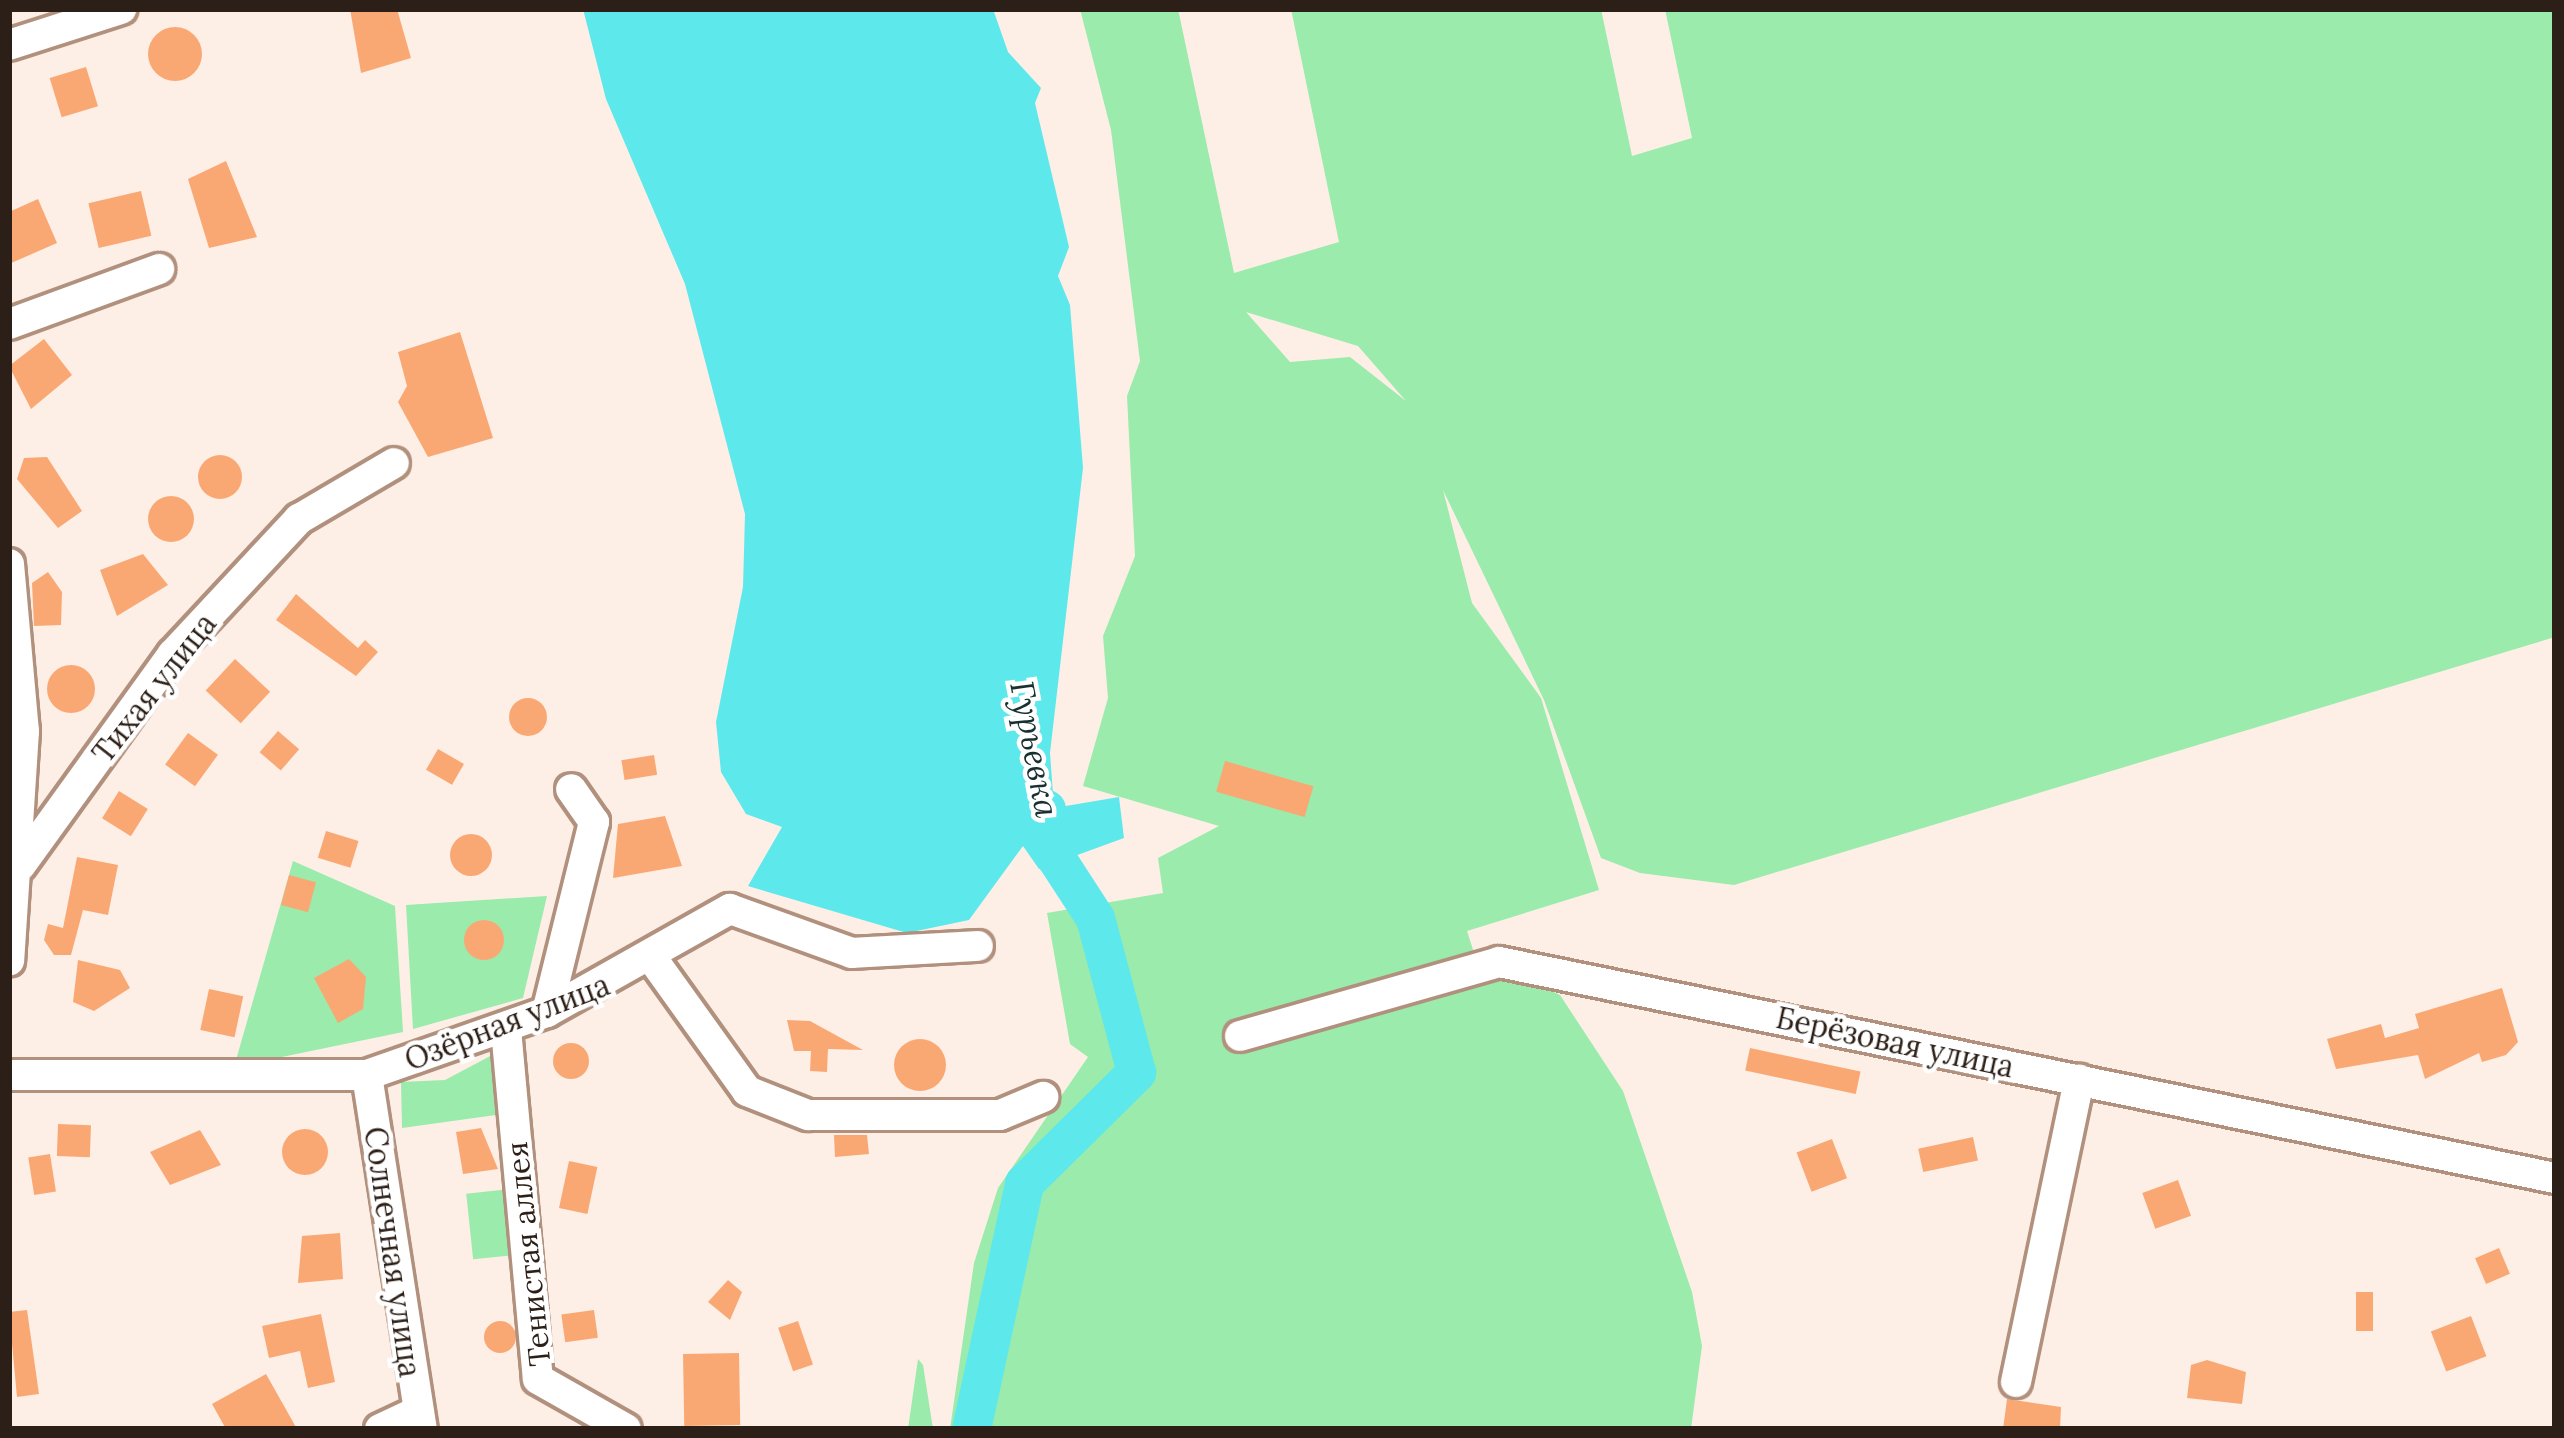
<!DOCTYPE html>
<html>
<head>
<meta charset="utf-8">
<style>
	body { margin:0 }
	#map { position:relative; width:2564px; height:1438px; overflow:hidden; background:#fdefe6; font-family:Lora,serif }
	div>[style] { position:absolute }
	.green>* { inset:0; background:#9aebac; transform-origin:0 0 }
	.water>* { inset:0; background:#5de8ec }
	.river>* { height:39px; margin:-19.5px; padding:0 19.5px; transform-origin:19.5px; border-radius:19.5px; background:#5de8ec }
	.building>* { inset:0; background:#faa873; transform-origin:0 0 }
	.round { border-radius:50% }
	.roads { filter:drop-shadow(3px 0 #b1917d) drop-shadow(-3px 0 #b1917d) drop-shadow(0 3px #b1917d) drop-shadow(0 -3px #b1917d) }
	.minor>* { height:30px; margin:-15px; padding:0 15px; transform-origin:15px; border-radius:15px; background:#fff }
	span { translate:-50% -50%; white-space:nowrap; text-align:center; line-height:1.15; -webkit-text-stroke:9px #fff; paint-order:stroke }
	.street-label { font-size:30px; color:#2c1f17 }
	.water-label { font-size:33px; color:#193031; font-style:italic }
	.frame { position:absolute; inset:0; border:12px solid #2c1f17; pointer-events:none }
</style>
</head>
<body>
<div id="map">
	<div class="green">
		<i style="clip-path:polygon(evenodd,1080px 9px,1178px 9px,1234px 273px,1339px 242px,1291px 9px,1601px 9px,1632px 156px,1692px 138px,1665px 9px,2555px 9px,2555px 637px,1734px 885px,1640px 873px,1601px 858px,1544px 700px,1443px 490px,1472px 603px,1541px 698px,1599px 890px,1467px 931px,1474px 953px,1560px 995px,1623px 1091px,1692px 1292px,1702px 1346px,1691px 1429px,950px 1429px,974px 1263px,998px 1188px,1088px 1057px,1070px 1044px,1047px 913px,1163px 893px,1158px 858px,1219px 826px,1083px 786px,1108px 698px,1103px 636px,1135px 556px,1127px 396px,1140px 361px,1111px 130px,1080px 9px,1246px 312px,1358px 346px,1406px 401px,1350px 357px,1290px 362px,1246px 312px)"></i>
		<i style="clip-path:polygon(293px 861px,395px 906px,403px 1032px,234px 1067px)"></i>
		<i style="clip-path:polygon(547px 896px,523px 998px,413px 1029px,406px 905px)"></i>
		<i style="clip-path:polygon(496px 1053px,503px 1114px,402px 1128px,401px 1082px,445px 1080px)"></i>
		<i style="left:511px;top:1189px;width:66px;height:45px;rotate:84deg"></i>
		<i style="clip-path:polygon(918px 1359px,923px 1365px,933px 1429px,908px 1429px)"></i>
	</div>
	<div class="water">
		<i style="clip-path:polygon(583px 9px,993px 9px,1008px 52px,1041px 88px,1035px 103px,1069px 247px,1058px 276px,1070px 305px,1083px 468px,1050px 753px,1054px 808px,1119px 797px,1124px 838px,1039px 869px,1023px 846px,969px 920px,907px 933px,748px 886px,782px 827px,746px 814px,721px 772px,716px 722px,743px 587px,745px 514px,685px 284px,606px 99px)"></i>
	</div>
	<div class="river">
		<i style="left:971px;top:1429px;width:252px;rotate:-77.8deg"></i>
		<i style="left:1024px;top:1183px;width:158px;rotate:-44.7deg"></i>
		<i style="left:1136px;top:1072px;width:159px;rotate:-104.9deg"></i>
		<i style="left:1095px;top:918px;width:72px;rotate:-123deg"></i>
		<i style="left:1056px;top:858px;width:50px;rotate:-101.5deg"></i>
	</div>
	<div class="building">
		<i style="clip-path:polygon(350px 9px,397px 9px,411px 58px,361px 73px)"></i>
		<i class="round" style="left:148px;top:27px;width:54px;height:54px"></i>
		<i style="left:86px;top:67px;width:41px;height:38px;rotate:73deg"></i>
		<i style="clip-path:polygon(226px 161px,257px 237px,209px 248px,188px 179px)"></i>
		<i style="left:141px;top:191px;width:46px;height:54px;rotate:77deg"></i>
		<i style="clip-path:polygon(38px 199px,57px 243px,9px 264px,9px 212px)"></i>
		<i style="clip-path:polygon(460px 332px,493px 438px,428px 457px,398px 402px,407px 386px,398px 352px)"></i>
		<i style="clip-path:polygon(44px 339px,72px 375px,31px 409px,9px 366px)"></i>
		<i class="round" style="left:198px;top:455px;width:44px;height:44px"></i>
		<i style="clip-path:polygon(47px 457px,82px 511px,58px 528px,17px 479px,24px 458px)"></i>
		<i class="round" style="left:148px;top:496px;width:46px;height:46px"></i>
		<i style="clip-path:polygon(143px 554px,168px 585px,117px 616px,100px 570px)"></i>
		<i style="clip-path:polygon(48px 572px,62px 592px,61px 625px,34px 626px,32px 583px)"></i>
		<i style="clip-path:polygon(296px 594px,358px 648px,365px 640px,378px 652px,356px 676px,276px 620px)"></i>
		<i style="left:235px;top:659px;width:48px;height:43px;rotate:43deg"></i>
		<i class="round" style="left:47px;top:665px;width:48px;height:48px"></i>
		<i class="round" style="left:509px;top:698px;width:38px;height:38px"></i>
		<i style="left:278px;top:731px;width:28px;height:28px;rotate:41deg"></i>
		<i style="left:188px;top:733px;width:37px;height:39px;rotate:36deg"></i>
		<i style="left:438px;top:749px;width:30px;height:24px;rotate:30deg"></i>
		<i style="left:654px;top:755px;width:20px;height:33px;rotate:81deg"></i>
		<i style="left:1225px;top:761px;width:92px;height:32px;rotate:16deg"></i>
		<i style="left:119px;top:791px;width:34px;height:32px;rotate:32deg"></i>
		<i style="clip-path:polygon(665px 816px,682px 866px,613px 878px,618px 824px)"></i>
		<i style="left:326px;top:831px;width:34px;height:28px;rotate:17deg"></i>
		<i class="round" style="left:450px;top:834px;width:42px;height:42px"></i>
		<i style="clip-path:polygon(77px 857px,118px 865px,108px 915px,83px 910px,71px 955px,54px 955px,44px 940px,48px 924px,63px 928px)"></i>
		<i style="left:289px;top:875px;width:28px;height:31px;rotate:15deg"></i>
		<i class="round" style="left:464px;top:920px;width:40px;height:40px"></i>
		<i style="clip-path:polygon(349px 959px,366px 977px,363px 1009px,338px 1023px,314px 978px)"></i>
		<i style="clip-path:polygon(78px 960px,120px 970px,130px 988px,94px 1011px,73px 1002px)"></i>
		<i style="clip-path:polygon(2502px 988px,2518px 1042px,2506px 1055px,2482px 1062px,2479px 1053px,2425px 1079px,2418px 1055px,2336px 1069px,2327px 1039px,2381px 1024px,2385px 1038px,2419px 1028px,2415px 1014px)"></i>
		<i style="left:209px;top:989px;width:35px;height:42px;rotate:12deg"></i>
		<i style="clip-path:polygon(787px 1020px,810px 1021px,863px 1050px,828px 1049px,827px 1072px,810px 1071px,811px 1051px,794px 1051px)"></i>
		<i class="round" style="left:894px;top:1039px;width:52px;height:52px"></i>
		<i class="round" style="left:553px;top:1043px;width:36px;height:36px"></i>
		<i style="left:1750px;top:1048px;width:113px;height:23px;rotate:12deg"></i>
		<i style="left:58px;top:1124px;width:33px;height:32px;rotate:2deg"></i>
		<i style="clip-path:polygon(481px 1128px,498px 1169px,463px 1174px,456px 1132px)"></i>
		<i class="round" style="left:282px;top:1129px;width:46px;height:46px"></i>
		<i style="clip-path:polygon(200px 1130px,221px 1165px,170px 1185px,150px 1152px)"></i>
		<i style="clip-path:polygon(834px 1135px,867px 1135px,869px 1154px,835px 1157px)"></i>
		<i style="left:1973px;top:1137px;width:24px;height:56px;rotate:78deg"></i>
		<i style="left:1832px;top:1139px;width:42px;height:38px;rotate:69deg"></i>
		<i style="left:50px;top:1154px;width:38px;height:22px;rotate:81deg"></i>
		<i style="left:569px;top:1161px;width:29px;height:48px;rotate:12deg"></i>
		<i style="left:2178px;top:1180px;width:38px;height:38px;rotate:70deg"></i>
		<i style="clip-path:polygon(340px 1233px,343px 1279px,298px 1283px,302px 1236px)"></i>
		<i style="left:2499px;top:1248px;width:28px;height:26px;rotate:67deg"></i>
		<i style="clip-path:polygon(728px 1280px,742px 1292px,730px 1320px,708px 1302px)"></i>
		<i style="left:2356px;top:1292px;width:17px;height:39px"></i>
		<i style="clip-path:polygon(27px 1310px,39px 1394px,17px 1397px,9px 1312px)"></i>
		<i style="left:594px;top:1310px;width:28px;height:33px;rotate:82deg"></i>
		<i style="clip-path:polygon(321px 1314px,335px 1382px,308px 1388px,300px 1351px,269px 1358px,262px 1326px)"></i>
		<i style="left:2471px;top:1316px;width:43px;height:43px;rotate:69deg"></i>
		<i style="left:798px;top:1321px;width:46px;height:21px;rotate:71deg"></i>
		<i class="round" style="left:484px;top:1321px;width:32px;height:32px"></i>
		<i style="left:739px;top:1353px;width:72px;height:56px;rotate:89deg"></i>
		<i style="clip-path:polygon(2207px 1360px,2246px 1372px,2242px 1404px,2187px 1398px,2191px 1365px)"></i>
		<i style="clip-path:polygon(266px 1374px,297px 1429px,226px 1429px,212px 1404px)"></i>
		<i style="clip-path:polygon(2007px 1399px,2061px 1407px,2060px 1429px,2003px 1429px)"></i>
	</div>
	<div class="roads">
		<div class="minor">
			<i style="left:9px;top:45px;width:118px;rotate:-17.8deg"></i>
			<i style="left:9px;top:324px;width:160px;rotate:-20.1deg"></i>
			<i style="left:9px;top:564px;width:168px;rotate:84.9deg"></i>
			<i style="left:24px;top:731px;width:230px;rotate:93.7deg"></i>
			<i style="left:20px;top:866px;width:261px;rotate:-54.2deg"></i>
			<i style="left:173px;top:654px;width:185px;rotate:-47deg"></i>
			<i style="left:299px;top:519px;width:110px;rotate:-30.5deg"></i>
			<i style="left:654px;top:961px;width:160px;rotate:54.4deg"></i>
			<i style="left:747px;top:1091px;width:66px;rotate:21.5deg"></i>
			<i style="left:808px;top:1115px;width:192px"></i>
			<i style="left:1000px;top:1115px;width:47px;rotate:-22.7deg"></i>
			<i style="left:547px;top:1012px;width:196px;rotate:-76.1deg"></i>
			<i style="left:594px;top:822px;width:40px;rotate:-124.9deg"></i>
			<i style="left:506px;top:1029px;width:351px;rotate:84.8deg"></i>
			<i style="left:538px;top:1379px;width:101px;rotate:29.6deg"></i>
			<i style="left:1240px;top:1036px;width:269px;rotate:-15.9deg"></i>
			<i style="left:1499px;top:962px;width:1078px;rotate:11.56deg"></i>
			<i style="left:9px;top:1075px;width:358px"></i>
			<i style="left:367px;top:1075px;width:191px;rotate:-19.3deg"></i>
			<i style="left:547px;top:1012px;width:210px;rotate:-29.4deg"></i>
			<i style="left:730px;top:909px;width:130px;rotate:19.8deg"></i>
			<i style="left:852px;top:953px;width:126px;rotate:-3.2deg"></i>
			<i style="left:367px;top:1075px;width:358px;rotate:81.2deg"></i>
			<i style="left:2016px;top:1382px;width:309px;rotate:-78.2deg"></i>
			<i style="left:380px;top:1429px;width:40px;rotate:-25deg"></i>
		</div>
	</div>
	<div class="street-label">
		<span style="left:154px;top:688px;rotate:-52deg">Тихая улица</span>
		<span style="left:507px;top:1022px;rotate:-21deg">Озёрная улица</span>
		<span style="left:1895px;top:1042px;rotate:12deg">Берёзовая улица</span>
		<span style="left:393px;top:1252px;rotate:82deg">Солнечная улица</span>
		<span style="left:528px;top:1254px;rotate:-96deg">Тенистая аллея</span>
	</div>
	<div class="water-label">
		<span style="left:1034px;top:749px;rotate:79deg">Гурьевка</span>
	</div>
	<div class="frame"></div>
</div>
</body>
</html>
